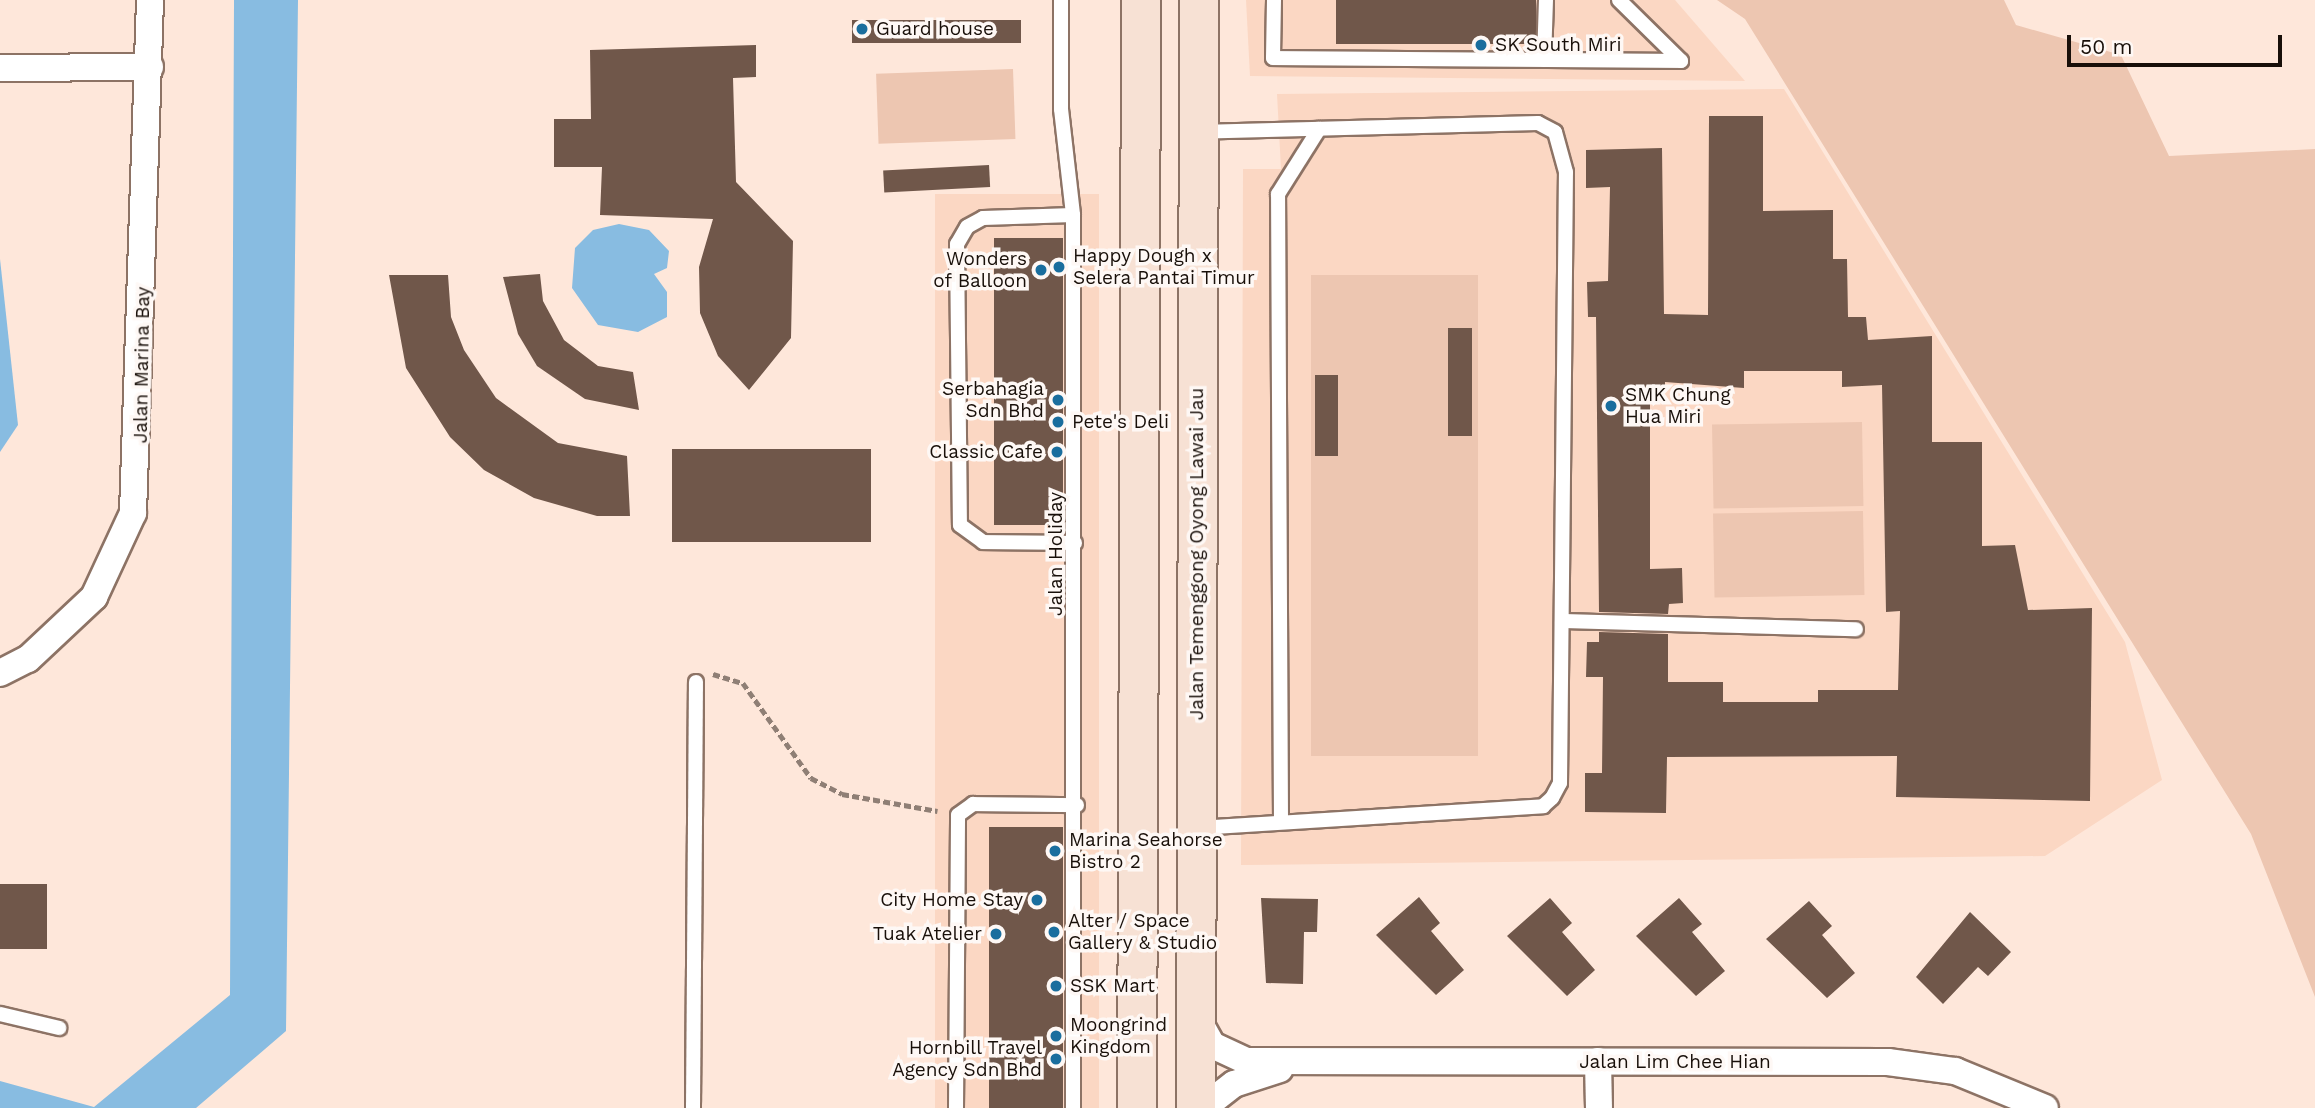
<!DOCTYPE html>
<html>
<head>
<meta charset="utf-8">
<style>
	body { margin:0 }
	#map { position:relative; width:2315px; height:1108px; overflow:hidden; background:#fee7da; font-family:"Work Sans",sans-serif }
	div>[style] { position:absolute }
	.built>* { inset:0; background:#fbd7c3; transform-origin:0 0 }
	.green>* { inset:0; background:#edc6b1; transform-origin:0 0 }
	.water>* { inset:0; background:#88bce1 }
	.building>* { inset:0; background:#70574a; transform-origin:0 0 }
	.path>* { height:4.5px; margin-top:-2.25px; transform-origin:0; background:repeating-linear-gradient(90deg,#8f7f75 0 7px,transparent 0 10.5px) }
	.roads { filter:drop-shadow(2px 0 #8d7365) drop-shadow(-2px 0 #8d7365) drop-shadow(0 2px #8d7365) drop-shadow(0 -2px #8d7365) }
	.lane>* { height:14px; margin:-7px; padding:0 7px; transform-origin:7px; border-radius:7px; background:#fff }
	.street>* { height:26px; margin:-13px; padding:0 13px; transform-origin:13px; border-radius:13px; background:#fff }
	.primary>* { height:38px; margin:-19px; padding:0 19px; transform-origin:19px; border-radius:19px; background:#f7e1d4 }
	.dots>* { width:19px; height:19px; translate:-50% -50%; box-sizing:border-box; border:4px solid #fef8f5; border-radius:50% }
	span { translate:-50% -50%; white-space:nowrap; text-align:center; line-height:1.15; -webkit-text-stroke:7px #fef8f5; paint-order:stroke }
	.poi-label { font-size:19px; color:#180f09 }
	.left { translate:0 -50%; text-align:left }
	.right { translate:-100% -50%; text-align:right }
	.street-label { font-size:19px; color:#180f09 }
	.scale { position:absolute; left:2067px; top:35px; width:215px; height:32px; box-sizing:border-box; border:4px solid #180f09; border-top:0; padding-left:9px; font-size:21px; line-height:24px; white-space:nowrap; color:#180f09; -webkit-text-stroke:5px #fef8f5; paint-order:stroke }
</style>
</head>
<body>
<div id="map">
	<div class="built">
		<i style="clip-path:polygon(1246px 0,1675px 0,1745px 81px,1250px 76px)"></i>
		<i style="clip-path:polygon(1784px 89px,2125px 642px,2162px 780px,2045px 856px,1241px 865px,1243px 169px,1281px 169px,1277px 94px)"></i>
		<i style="left:1099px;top:194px;width:914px;height:164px;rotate:90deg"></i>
	</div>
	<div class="green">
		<i style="clip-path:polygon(1717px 0,2004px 0,2016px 25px,2121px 55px,2169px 156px,2315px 149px,2315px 997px,2251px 834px,1745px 19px)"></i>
		<i style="left:1013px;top:69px;width:70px;height:137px;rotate:88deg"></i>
		<i style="left:1478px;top:275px;width:481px;height:167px;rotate:90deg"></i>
		<i style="left:1862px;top:422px;width:84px;height:150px;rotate:89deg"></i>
		<i style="left:1863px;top:511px;width:84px;height:150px;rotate:89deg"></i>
	</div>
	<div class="water">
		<i style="clip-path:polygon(234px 0,298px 0,286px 1031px,196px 1108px,0 1108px,0 1081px,94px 1107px,230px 995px)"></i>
		<i style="clip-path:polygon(619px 224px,649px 230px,669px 251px,667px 268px,654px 274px,667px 292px,667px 317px,638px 332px,598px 325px,572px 288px,575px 248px,593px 230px)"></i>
		<i style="clip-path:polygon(0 259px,18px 425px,0 452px)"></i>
	</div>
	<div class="building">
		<i style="left:1336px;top:0;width:200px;height:44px"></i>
		<i style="left:852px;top:20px;width:169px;height:23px"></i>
		<i style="clip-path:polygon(756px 45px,756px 77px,733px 78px,736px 182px,793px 241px,791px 338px,749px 390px,718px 356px,700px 313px,699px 267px,713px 219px,600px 215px,602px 167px,554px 167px,554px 119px,591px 119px,590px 50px)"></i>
		<i style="clip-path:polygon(1709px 116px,1763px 116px,1763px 211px,1833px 210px,1833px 259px,1847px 259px,1848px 317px,1866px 317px,1868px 340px,1932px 336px,1932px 442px,1982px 442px,1982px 546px,2015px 545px,2028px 610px,2092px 608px,2090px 801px,1896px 797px,1897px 756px,1667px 757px,1666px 813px,1585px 812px,1585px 773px,1602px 773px,1603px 677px,1586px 677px,1587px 642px,1599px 642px,1599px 632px,1668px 634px,1668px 682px,1723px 682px,1723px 702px,1818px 702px,1818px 690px,1898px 690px,1900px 611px,1886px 612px,1882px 385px,1842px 387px,1842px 371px,1744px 371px,1744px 388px,1665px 382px,1665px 393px,1650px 393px,1650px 569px,1682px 568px,1683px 603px,1669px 604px,1668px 614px,1599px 612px,1596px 317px,1588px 317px,1587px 282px,1608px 281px,1610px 187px,1586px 188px,1586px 150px,1662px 148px,1664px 314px,1708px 315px)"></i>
		<i style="left:989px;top:165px;width:22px;height:106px;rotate:87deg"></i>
		<i style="left:994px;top:238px;width:69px;height:287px"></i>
		<i style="clip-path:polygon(540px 274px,543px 301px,564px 340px,598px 366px,633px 372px,639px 410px,585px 399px,537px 366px,518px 334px,503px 277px)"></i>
		<i style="clip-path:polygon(389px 275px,448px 275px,451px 317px,464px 350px,496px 398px,558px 443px,627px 456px,630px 516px,597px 516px,534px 498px,484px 470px,450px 437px,406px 368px)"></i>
		<i style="left:1448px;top:328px;width:24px;height:108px"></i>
		<i style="left:1315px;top:375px;width:23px;height:81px"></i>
		<i style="left:871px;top:449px;width:93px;height:199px;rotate:90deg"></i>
		<i style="left:989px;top:827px;width:74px;height:281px"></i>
		<i style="left:47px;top:884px;width:65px;height:47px;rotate:90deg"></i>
		<i style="clip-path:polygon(1419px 897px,1440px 923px,1431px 931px,1464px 970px,1436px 995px,1376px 935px)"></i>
		<i style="clip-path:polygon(1261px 898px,1318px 899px,1317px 932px,1304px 932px,1303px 984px,1266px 983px)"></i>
		<i style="clip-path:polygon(1550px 898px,1572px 923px,1562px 932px,1595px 970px,1567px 996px,1507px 936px)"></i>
		<i style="clip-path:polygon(1679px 898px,1702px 924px,1692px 932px,1725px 971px,1696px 996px,1636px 936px)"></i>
		<i style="clip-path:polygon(1809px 901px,1832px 926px,1822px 935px,1855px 973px,1827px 998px,1766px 939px)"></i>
		<i style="clip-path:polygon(1970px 912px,2011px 952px,1988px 976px,1978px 967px,1943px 1004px,1916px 977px)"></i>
	</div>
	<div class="path">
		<i style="left:713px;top:674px;width:31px;rotate:17deg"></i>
		<i style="left:743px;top:683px;width:117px;rotate:54.4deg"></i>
		<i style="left:811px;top:778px;width:35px;rotate:27deg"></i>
		<i style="left:842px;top:794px;width:97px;rotate:10.1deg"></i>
	</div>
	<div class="roads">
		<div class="lane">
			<i style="left:1061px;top:0;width:109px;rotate:90deg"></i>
			<i style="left:1061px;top:109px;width:107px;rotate:83.5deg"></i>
			<i style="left:1073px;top:215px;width:893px;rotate:90deg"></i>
			<i style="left:1274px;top:0;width:58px;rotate:91deg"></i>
			<i style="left:1273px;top:58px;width:408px;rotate:0.4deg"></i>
			<i style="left:1619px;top:0;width:87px;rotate:44.5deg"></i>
			<i style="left:1544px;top:60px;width:60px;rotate:-88.1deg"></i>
			<i style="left:1073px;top:215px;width:90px;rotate:178.1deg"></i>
			<i style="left:983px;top:218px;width:18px;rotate:151deg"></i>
			<i style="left:967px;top:227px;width:20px;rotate:120deg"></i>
			<i style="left:957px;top:244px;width:281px;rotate:89.4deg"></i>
			<i style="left:960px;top:525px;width:29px;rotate:36deg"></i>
			<i style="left:983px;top:542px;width:92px;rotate:0.6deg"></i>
			<i style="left:1562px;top:621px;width:294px;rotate:1.6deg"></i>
			<i style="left:1281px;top:821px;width:627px;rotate:-90.27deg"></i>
			<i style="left:1278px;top:194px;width:77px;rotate:-57.8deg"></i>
			<i style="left:1198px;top:828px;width:346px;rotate:-3.6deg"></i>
			<i style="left:1543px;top:806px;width:12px;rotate:-42deg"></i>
			<i style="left:1552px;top:798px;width:17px;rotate:-62deg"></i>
			<i style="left:1560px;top:783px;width:611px;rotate:-89.44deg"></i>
			<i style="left:1566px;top:172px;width:41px;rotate:-105.4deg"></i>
			<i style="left:1555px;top:132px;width:19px;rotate:-152deg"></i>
			<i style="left:1538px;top:123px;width:339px;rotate:178.5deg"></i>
			<i style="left:0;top:1014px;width:61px;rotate:13.3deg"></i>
			<i style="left:693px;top:1108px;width:426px;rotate:-89.6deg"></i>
			<i style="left:956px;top:1108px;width:293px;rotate:-89.6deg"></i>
			<i style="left:958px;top:815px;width:19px;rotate:-36deg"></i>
			<i style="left:973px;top:804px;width:104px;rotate:0.6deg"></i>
		</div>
		<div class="street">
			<i style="left:0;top:68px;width:150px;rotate:-0.4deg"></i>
			<i style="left:0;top:673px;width:31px;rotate:-27deg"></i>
			<i style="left:28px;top:659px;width:91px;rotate:-43.2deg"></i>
			<i style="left:94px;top:597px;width:93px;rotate:-65.1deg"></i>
			<i style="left:133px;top:513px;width:513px;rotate:-88.1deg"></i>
			<i style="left:1197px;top:1018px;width:31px;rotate:61deg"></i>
			<i style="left:1212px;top:1045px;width:38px;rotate:25deg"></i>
			<i style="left:1247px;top:1061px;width:641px;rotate:0.09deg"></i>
			<i style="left:1888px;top:1062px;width:68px;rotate:7.7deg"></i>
			<i style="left:1955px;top:1071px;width:97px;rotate:22.3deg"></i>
			<i style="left:1598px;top:1061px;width:47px;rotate:88.8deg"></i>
			<i style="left:1203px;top:1108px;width:39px;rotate:-38deg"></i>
			<i style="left:1234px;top:1084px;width:48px;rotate:-18.1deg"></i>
		</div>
		<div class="primary">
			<i style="left:1137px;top:1108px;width:1108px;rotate:-89.79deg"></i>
			<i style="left:1196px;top:1108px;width:1108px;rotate:-89.84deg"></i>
		</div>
	</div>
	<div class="dots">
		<i style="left:862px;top:29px;background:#1a6e9e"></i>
		<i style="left:1481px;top:45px;background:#1a6e9e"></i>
		<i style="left:1059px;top:267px;background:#1a6e9e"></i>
		<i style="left:1041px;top:270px;background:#1a6e9e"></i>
		<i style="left:1058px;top:400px;background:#1a6e9e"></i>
		<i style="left:1611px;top:406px;background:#1a6e9e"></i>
		<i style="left:1058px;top:422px;background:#1a6e9e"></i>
		<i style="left:1057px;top:452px;background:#1a6e9e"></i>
		<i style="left:1055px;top:851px;background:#1a6e9e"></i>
		<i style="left:1037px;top:900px;background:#1a6e9e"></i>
		<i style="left:1054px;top:932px;background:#1a6e9e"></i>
		<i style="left:996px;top:934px;background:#1a6e9e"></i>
		<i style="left:1056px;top:986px;background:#1a6e9e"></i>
		<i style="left:1056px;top:1036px;background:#1a6e9e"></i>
		<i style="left:1056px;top:1059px;background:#1a6e9e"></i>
	</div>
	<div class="poi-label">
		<span class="left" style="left:876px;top:29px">Guard house</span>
		<span class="left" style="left:1495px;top:45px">SK South Miri</span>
		<span class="left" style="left:1073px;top:267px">Happy Dough x<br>Selera Pantai Timur</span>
		<span class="right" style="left:1027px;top:270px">Wonders<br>of Balloon</span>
		<span class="right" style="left:1044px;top:400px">Serbahagia<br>Sdn Bhd</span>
		<span class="left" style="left:1625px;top:406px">SMK Chung<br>Hua Miri</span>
		<span class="left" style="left:1072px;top:422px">Pete's Deli</span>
		<span class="right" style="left:1043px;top:452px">Classic Cafe</span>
		<span class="left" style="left:1069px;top:851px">Marina Seahorse<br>Bistro 2</span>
		<span class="right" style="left:1023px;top:900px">City Home Stay</span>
		<span class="left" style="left:1068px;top:932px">Alter / Space<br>Gallery &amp; Studio</span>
		<span class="right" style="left:982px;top:934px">Tuak Atelier</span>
		<span class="left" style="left:1070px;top:986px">SSK Mart</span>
		<span class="left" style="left:1070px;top:1036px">Moongrind<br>Kingdom</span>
		<span class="right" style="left:1042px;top:1059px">Hornbill Travel<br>Agency Sdn Bhd</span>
	</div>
	<div class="street-label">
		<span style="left:142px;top:365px;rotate:-89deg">Jalan Marina Bay</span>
		<span style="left:1056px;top:554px;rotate:-90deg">Jalan Holiday</span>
		<span style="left:1197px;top:554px;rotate:-90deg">Jalan Temenggong Oyong Lawai Jau</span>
		<span style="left:1675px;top:1062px">Jalan Lim Chee Hian</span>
	</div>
	<div class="scale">50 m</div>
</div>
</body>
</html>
